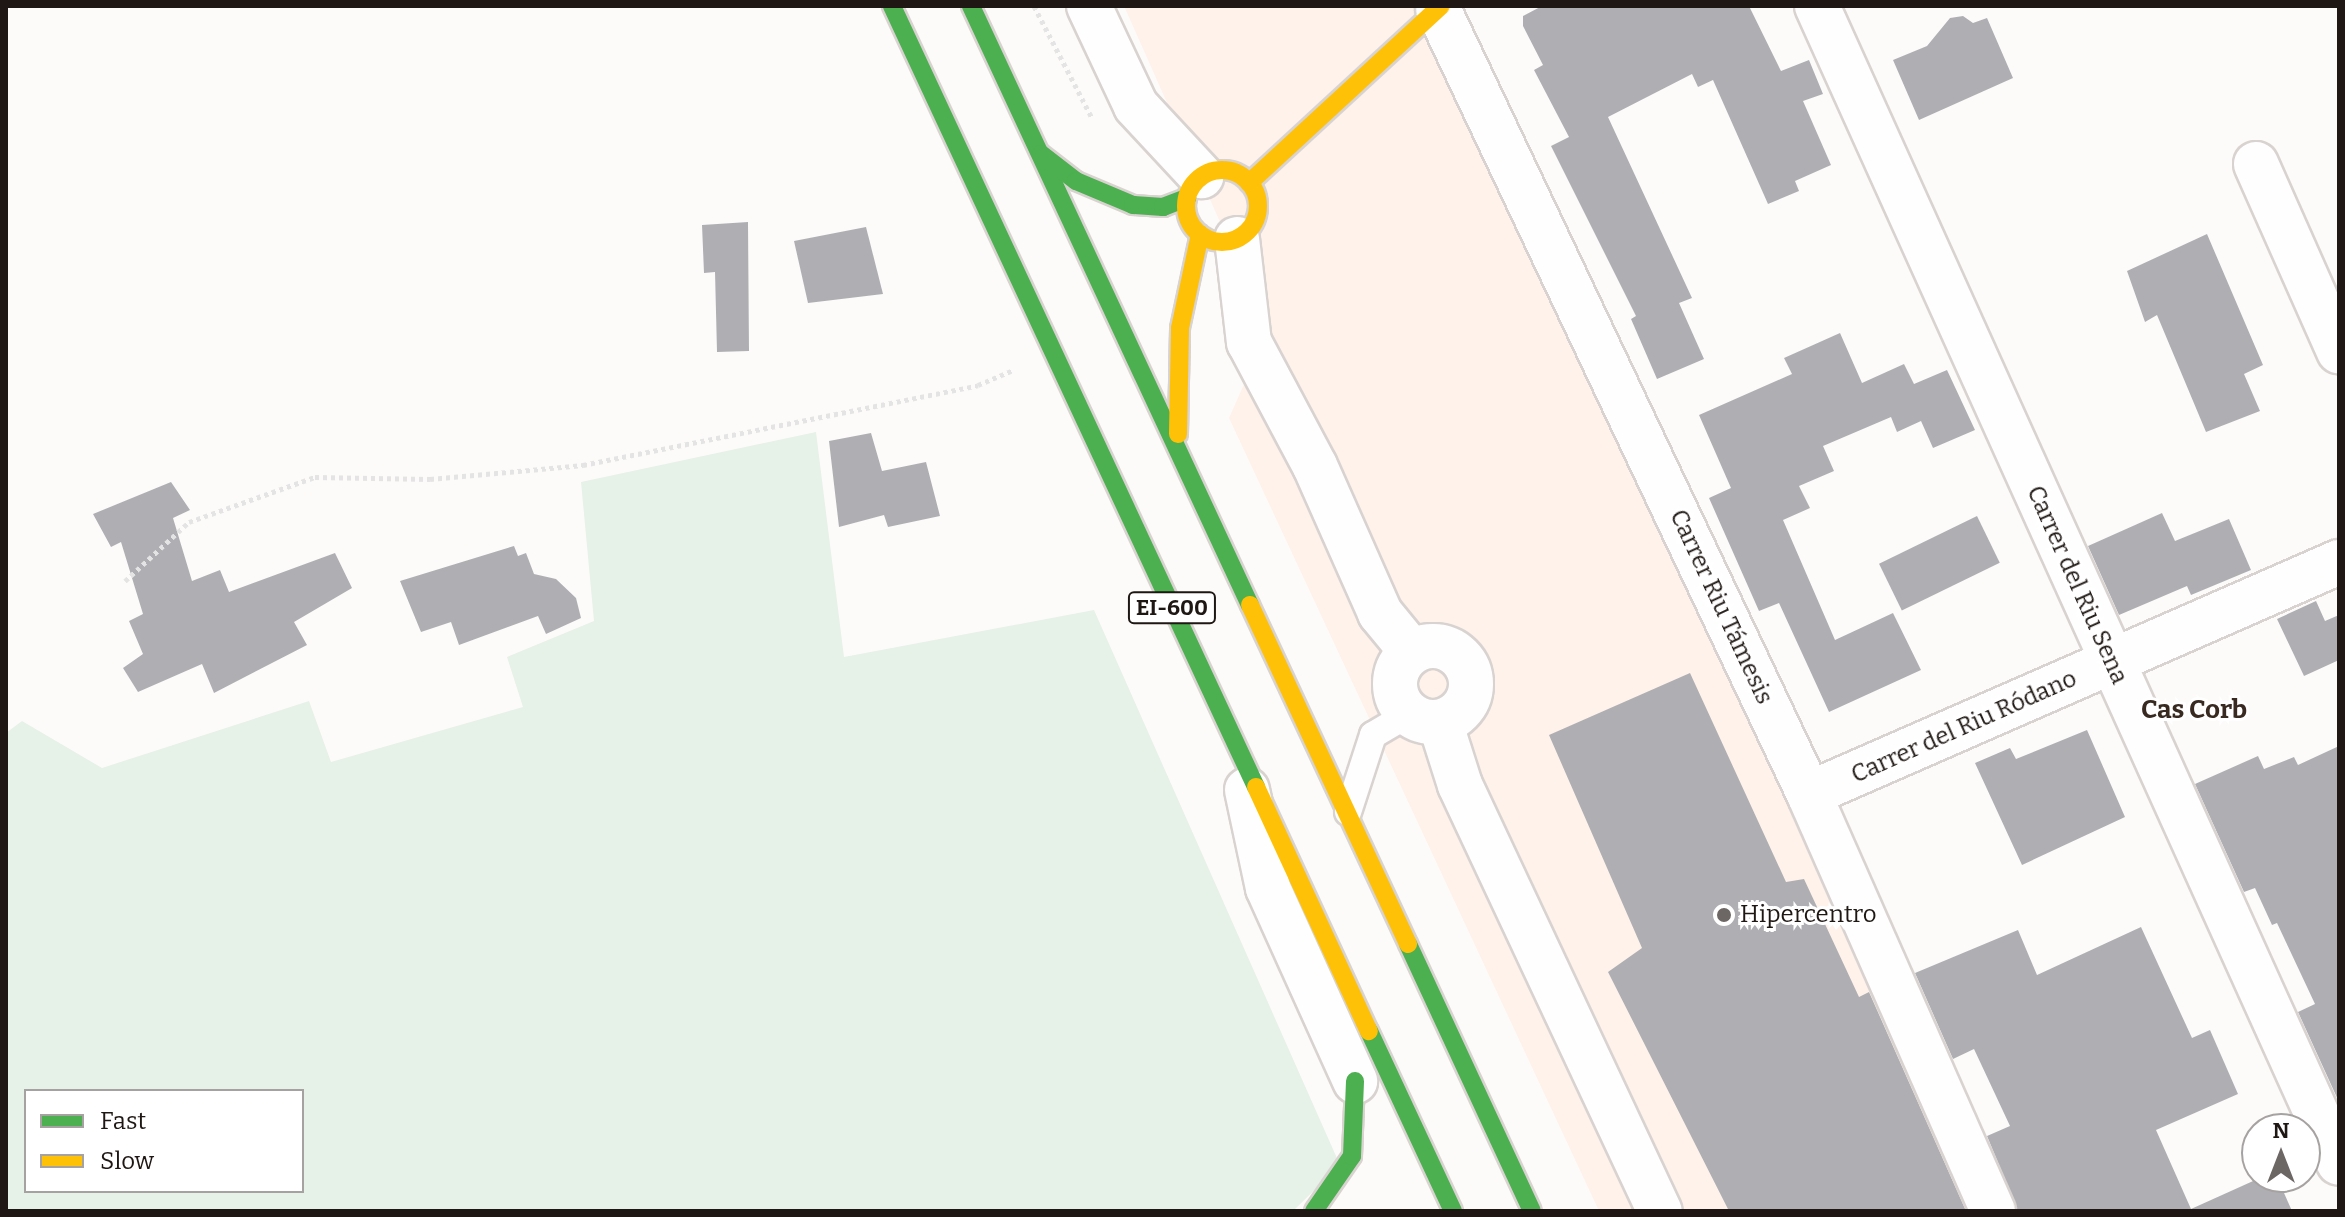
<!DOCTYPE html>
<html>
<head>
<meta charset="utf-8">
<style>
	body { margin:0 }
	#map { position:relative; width:2345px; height:1217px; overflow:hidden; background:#fdfbf9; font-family:Bitter,serif }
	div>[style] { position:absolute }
	.built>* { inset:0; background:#fef2ea }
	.green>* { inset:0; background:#e6f1e8 }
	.building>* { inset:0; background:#afafb3; transform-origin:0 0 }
	.path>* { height:5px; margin-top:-2.5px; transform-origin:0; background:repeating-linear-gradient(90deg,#e5e4e4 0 4px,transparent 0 8px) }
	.roads { filter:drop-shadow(2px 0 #d8d3d0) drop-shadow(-2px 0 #d8d3d0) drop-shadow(0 2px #d8d3d0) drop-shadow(0 -2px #d8d3d0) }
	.lane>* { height:26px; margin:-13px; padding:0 13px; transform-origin:13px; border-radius:13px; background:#fffefe }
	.street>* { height:44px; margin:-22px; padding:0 22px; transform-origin:22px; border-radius:22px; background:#fffefe }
	.street>.ring { margin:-22px; padding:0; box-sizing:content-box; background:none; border:44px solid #fffefe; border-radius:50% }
	.fast>* { height:18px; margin:-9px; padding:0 9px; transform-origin:9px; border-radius:9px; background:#4caf50 }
	.slow>* { height:18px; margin:-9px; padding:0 9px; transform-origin:9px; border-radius:9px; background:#ffc107 }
	.slow>.ring { margin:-9px; padding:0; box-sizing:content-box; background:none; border:18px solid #ffc107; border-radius:50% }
	.dots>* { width:22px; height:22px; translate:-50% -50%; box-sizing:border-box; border:4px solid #fff; border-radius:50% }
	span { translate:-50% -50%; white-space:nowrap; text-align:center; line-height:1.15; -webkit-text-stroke:6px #fff; paint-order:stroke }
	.shield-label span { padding:2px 6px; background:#fff; border:2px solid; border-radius:6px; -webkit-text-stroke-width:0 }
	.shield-label { font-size:22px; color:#1e1713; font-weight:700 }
	.street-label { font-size:24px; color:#1e1713 }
	.poi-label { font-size:24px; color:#1e1713 }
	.left { translate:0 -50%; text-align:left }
	.neighbourhood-label { font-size:26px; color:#382a21; font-weight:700 }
	.frame { position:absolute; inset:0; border:8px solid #1e1713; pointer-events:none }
	.legend { position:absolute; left:24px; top:1089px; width:280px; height:104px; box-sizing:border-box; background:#fff; border:2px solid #a5a2a1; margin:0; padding:10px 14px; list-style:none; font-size:24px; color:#1e1713 }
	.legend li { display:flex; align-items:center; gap:16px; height:40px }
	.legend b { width:40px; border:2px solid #a5a2a1 }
	.north { position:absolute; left:2241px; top:1113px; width:80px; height:80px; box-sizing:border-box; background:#fff; border:2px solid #a5a2a1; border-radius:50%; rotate:0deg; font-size:22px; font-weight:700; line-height:32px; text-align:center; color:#1e1713 }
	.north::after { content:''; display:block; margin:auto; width:28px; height:36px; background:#6c6764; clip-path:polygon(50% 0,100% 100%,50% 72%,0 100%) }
</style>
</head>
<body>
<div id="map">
	<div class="built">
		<i style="clip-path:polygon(1124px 6px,1423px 6px,1902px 1037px,1976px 1211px,1599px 1211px,1229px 418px,1268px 330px)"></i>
	</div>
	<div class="green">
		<i style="clip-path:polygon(evenodd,816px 432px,844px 657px,1094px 610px,1340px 1165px,1293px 1211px,6px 1211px,6px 733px,22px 721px,102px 768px,309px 701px,331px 762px,523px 707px,507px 657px,594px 621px,581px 482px,816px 432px,26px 1091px,302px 1091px,302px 1191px,26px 1191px,26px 1091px)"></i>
	</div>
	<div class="building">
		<i style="clip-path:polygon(1542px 6px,1749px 6px,1781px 71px,1809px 60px,1823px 94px,1803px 101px,1831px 165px,1795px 181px,1799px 191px,1768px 204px,1713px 80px,1698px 87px,1692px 74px,1608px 117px,1692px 298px,1679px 303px,1704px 359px,1657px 379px,1631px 319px,1636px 316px,1551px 146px,1569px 137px,1534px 70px,1543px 65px,1523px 26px,1523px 16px)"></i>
		<i style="clip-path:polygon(1963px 16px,1973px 23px,1987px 18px,2013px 78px,1919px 120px,1893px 60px,1927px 46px,1950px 18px)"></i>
		<i style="clip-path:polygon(748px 222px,749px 351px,717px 352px,715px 272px,704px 273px,702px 225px)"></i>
		<i style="clip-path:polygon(866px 227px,883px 294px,808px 303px,794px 241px)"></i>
		<i style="clip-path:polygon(2207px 234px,2263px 365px,2244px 374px,2260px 411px,2206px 432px,2157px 315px,2145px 322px,2127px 271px)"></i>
		<i style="clip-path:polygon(1840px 333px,1862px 383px,1904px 364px,1914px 384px,1947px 370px,1975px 430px,1933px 448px,1921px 421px,1897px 432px,1891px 417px,1823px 446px,1834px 471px,1799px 486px,1810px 508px,1783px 520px,1835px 640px,1893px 613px,1921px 670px,1829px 712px,1779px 603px,1759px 611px,1709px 498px,1731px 488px,1699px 415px,1792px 374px,1784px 358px)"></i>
		<i style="clip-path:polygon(871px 433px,882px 471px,926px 462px,940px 516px,888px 527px,884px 515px,839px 527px,829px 441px)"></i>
		<i style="clip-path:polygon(171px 482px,190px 510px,173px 518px,192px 581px,220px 570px,229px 592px,335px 553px,352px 588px,294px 622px,307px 645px,214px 693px,202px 664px,138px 692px,123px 668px,143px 654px,129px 621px,143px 614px,121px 542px,111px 547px,93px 514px)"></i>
		<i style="clip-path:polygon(2162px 513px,2175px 541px,2229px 519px,2251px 570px,2191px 595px,2187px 586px,2119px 615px,2088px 546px)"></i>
		<i style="left:1977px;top:516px;width:52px;height:109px;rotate:64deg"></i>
		<i style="clip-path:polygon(514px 546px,518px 556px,526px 553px,534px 574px,556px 579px,576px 598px,581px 618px,546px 634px,538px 616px,459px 645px,451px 622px,421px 632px,400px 581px)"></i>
		<i style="clip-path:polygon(2316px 601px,2325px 621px,2339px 615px,2339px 660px,2304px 676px,2277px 619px)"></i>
		<i style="clip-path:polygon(1690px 673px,1786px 882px,1804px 879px,1859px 997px,1869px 992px,1966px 1211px,1729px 1211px,1608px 972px,1642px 948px,1549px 735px)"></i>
		<i style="clip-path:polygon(2087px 730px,2125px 817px,2022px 865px,1975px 763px,2010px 748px,2016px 759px)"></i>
		<i style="clip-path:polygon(2339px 746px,2339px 1102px,2298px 1012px,2315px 1004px,2277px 923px,2272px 925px,2255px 888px,2244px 892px,2195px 784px,2258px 756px,2264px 769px,2294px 757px,2298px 765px)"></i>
		<i style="clip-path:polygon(2141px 927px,2192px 1038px,2210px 1030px,2238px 1094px,2156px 1130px,2191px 1209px,2262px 1177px,2277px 1177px,2292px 1211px,2018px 1211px,1987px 1136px,2010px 1126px,1974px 1049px,1953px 1059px,1915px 973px,2018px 930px,2037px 975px)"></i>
	</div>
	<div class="path">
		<i style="left:1034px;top:6px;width:126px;rotate:62.6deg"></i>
		<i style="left:125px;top:581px;width:87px;rotate:-42.7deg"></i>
		<i style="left:189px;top:522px;width:134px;rotate:-19.7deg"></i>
		<i style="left:315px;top:477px;width:115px;rotate:1deg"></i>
		<i style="left:430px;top:479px;width:154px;rotate:-5.2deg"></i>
		<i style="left:583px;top:465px;width:403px;rotate:-11.4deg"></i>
		<i style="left:978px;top:385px;width:39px;rotate:-23deg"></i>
	</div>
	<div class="roads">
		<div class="lane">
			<i style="left:1348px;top:812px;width:81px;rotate:-72deg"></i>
			<i style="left:1373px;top:735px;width:42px;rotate:-30.3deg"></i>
		</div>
		<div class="street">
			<i style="left:1089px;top:6px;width:110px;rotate:64.8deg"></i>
			<i style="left:1136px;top:106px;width:96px;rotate:47.1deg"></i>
			<i style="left:1817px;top:6px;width:1269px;rotate:65.72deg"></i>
			<i style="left:1438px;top:9px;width:868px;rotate:64.7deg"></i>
			<i style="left:1809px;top:794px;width:456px;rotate:66.2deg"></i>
			<i style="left:2256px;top:164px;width:205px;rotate:66.1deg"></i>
			<i style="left:1237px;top:239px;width:104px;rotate:83.4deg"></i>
			<i style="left:1249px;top:342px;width:140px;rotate:62deg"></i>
			<i style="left:1315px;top:466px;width:161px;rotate:66.1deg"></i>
			<i style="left:1380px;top:613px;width:50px;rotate:50.6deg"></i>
			<i class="ring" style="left:1395px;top:646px;width:32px;height:32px"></i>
			<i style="left:1440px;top:722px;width:66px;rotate:72.4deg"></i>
			<i style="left:1460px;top:785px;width:471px;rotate:64.9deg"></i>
			<i style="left:1247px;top:790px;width:100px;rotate:77.9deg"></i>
			<i style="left:1268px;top:888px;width:212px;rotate:65.7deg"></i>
			<i style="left:1809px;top:794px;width:579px;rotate:-23.64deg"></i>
		</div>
		<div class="fast">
			<i style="left:892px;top:6px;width:862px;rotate:65.01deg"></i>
			<i style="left:971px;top:6px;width:661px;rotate:65.03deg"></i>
			<i style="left:1041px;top:154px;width:44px;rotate:37.6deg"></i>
			<i style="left:1076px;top:181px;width:62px;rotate:22.8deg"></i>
			<i style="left:1133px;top:205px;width:30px;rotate:4deg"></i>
			<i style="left:1163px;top:207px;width:26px;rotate:-21deg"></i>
			<i style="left:1408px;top:944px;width:294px;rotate:65.1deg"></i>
			<i style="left:1369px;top:1031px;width:199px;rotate:65deg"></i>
			<i style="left:1314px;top:1211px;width:67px;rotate:-55.4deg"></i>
			<i style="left:1352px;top:1156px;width:75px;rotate:-87.7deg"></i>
		</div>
		<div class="slow">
			<i class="ring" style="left:1186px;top:170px;width:54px;height:54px"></i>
			<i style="left:1249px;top:183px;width:261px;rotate:-42.7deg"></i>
			<i style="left:1178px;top:434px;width:106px;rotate:-88.9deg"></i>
			<i style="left:1180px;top:328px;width:96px;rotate:-78deg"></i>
			<i style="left:1250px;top:605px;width:374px;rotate:65deg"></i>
			<i style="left:1256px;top:787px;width:269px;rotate:65.2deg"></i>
		</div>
	</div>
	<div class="dots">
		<i style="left:1724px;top:915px;background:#6c6764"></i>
	</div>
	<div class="shield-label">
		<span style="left:1172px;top:608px">EI-600</span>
	</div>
	<div class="street-label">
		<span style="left:2077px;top:585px;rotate:66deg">Carrer del Riu Sena</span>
		<span style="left:1721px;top:607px;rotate:65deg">Carrer Riu Támesis</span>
		<span style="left:1964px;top:727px;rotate:-24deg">Carrer del Riu Ródano</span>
	</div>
	<div class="poi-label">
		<span class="left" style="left:1740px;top:915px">Hipercentro</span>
	</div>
	<div class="neighbourhood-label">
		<span style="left:2194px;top:710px">Cas Corb</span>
	</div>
	<div class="frame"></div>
	<ul class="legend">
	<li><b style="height:10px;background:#4caf50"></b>Fast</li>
	<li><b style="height:10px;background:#ffc107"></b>Slow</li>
	</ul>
	<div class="north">N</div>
</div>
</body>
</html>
